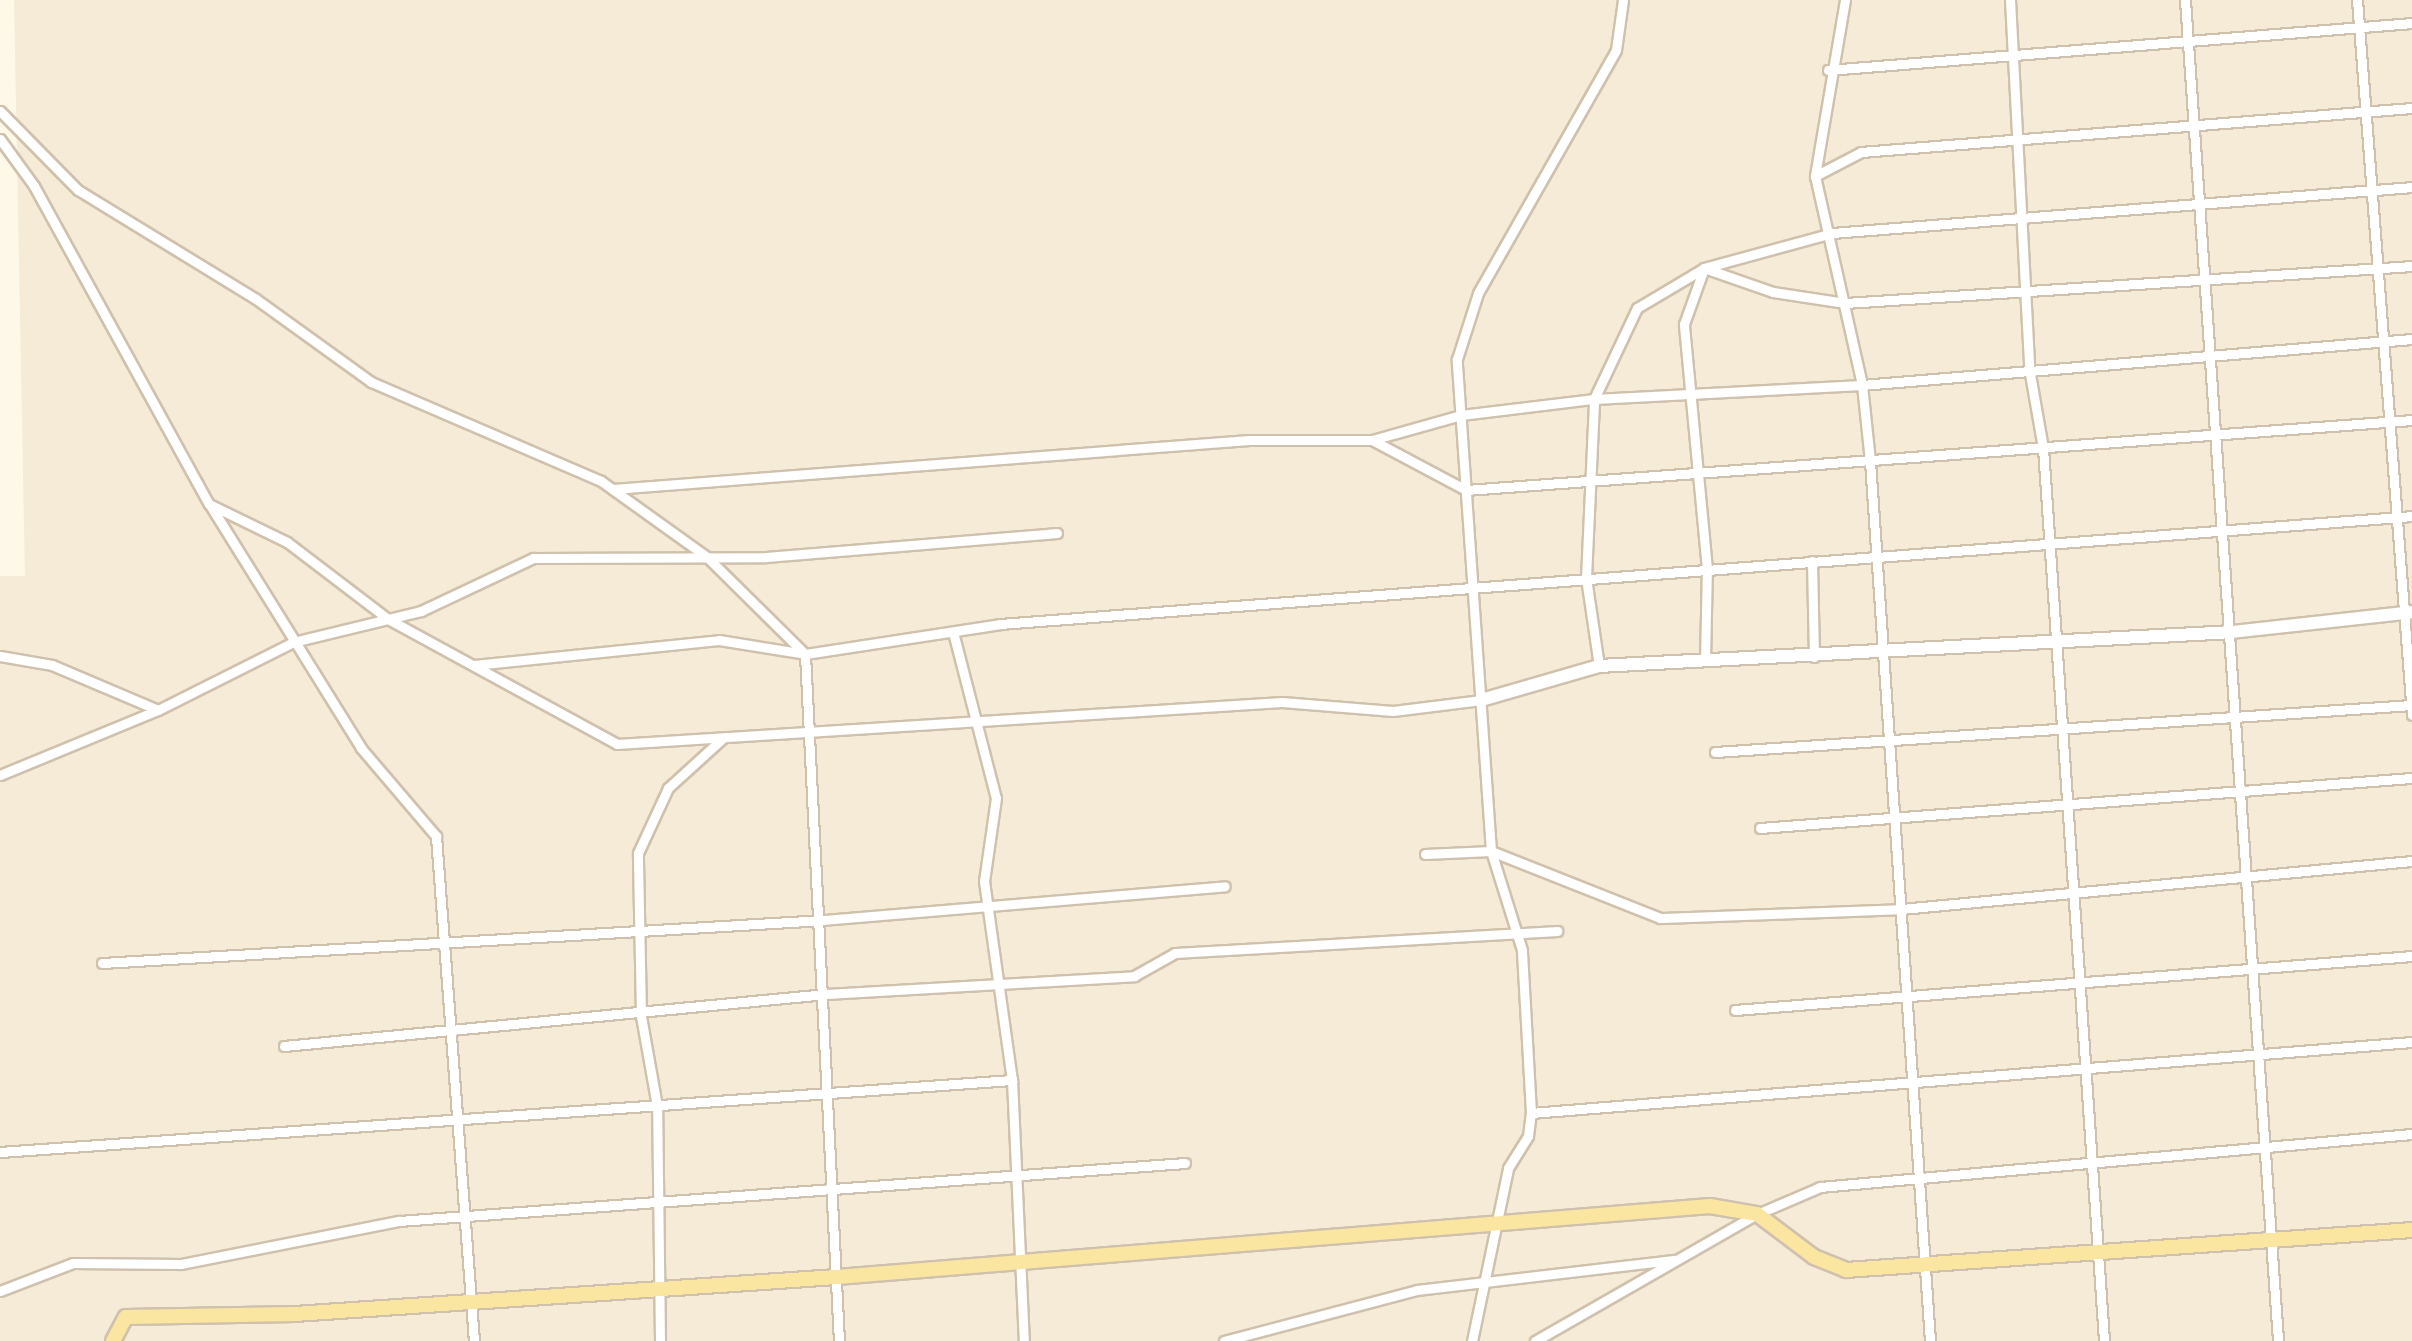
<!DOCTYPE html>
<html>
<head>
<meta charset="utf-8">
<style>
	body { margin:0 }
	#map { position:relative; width:2412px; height:1341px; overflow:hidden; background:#fdf8e8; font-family:Roboto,sans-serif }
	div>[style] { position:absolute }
	.residential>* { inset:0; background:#f5ebd6 }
	.roads { filter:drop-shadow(2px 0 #cfc1ad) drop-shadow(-2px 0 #cfc1ad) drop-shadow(0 2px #cfc1ad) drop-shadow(0 -2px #cfc1ad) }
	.street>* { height:9px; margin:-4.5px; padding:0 4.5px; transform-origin:4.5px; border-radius:4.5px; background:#fff }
	.secondary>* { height:12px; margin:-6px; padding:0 6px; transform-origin:6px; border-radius:6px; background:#fff }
	.primary>* { height:14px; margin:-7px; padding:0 7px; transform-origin:7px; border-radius:7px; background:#fbe6a1 }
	span { translate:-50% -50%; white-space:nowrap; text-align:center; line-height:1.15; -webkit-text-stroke:6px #fffbef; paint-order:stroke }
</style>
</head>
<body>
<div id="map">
	<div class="residential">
		<i style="clip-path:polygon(14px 0,2412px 0,2412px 1341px,0 1341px,0 576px,25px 576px)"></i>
	</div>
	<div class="roads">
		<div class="street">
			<i style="left:1845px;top:0;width:179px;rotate:99.7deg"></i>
			<i style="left:1815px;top:176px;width:214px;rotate:77.3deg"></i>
			<i style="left:1862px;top:385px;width:76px;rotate:84deg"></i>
			<i style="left:1870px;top:461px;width:882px;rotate:86.1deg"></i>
			<i style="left:2010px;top:0;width:368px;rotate:87deg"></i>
			<i style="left:2029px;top:368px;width:81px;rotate:80.1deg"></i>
			<i style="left:2043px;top:448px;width:895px;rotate:86.09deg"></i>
			<i style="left:2185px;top:0;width:1344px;rotate:86.03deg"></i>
			<i style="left:2357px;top:0;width:717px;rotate:85.6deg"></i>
			<i style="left:1828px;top:70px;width:586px;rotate:-4.6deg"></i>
			<i style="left:0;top:111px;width:111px;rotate:45.4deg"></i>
			<i style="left:78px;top:190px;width:209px;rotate:31.5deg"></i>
			<i style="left:256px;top:299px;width:142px;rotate:35.8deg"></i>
			<i style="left:371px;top:382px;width:250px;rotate:23.3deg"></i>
			<i style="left:601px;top:481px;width:130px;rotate:35.6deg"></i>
			<i style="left:707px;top:557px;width:138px;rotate:44.7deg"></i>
			<i style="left:805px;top:654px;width:688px;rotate:87.17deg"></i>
			<i style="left:0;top:139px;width:58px;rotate:54.1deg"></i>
			<i style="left:34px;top:186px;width:363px;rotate:61.2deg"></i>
			<i style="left:209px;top:504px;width:87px;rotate:26deg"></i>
			<i style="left:287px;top:542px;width:127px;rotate:37.3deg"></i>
			<i style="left:388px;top:619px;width:261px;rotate:28.6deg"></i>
			<i style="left:617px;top:744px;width:666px;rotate:-3.61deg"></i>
			<i style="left:1282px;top:702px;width:111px;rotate:4.6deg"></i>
			<i style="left:1393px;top:711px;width:89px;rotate:-7.1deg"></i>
			<i style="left:1815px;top:176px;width:52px;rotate:-27.6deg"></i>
			<i style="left:1861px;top:152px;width:553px;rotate:-4.57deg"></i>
			<i style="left:1372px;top:440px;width:92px;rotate:-15.7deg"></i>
			<i style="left:1461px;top:415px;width:134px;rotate:-6.9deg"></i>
			<i style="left:1594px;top:399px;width:268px;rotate:-3deg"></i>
			<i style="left:1862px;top:385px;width:552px;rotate:-4.78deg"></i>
			<i style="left:613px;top:489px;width:638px;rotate:-4.41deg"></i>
			<i style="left:1249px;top:440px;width:123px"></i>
			<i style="left:1372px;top:440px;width:106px;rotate:28deg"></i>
			<i style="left:1466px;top:490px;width:949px;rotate:-4.23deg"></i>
			<i style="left:210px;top:505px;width:286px;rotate:58.1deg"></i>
			<i style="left:361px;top:748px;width:116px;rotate:49.6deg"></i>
			<i style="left:436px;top:836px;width:506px;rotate:85.7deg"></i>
			<i style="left:1812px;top:561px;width:96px;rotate:88.8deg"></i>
			<i style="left:953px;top:632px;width:171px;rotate:75.5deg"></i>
			<i style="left:996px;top:798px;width:84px;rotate:98.2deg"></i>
			<i style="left:984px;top:881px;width:201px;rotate:82deg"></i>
			<i style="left:1012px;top:1080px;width:261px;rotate:87.4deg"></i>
			<i style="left:0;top:656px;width:53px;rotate:9.8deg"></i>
			<i style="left:52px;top:665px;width:115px;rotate:23deg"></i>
			<i style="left:158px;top:710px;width:151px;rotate:-26.7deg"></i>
			<i style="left:293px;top:642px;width:132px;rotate:-13.6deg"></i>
			<i style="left:421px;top:611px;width:124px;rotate:-25.3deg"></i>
			<i style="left:533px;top:558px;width:233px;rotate:-0.2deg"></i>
			<i style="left:766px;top:557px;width:292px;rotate:-4.7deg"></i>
			<i style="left:1705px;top:661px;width:92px;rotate:-88.8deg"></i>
			<i style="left:1707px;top:569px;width:246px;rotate:-95.4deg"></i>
			<i style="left:1684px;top:324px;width:59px;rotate:-70.3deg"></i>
			<i style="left:1704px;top:268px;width:133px;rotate:-15.3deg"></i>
			<i style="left:1832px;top:233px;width:582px;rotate:-4.53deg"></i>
			<i style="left:474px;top:665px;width:246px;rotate:-5.8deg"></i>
			<i style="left:719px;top:640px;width:87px;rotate:9.2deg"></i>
			<i style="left:805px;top:654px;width:197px;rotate:-8.7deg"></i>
			<i style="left:1000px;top:624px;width:1416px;rotate:-4.37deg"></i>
			<i style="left:1599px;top:666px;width:89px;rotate:-98.4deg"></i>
			<i style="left:1586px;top:578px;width:179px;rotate:-87.4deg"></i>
			<i style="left:1594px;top:399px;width:101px;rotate:-64.7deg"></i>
			<i style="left:1637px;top:308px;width:78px;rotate:-30.8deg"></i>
			<i style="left:1704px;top:268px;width:73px;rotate:19.2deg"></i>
			<i style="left:1773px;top:292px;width:73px;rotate:8.7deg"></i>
			<i style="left:1845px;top:303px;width:568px;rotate:-3.73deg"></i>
			<i style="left:1715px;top:752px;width:699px;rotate:-3.86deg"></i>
			<i style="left:0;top:775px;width:171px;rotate:-22.4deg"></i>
			<i style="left:1760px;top:828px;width:654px;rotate:-4.39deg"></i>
			<i style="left:1425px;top:854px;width:66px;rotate:-2.6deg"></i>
			<i style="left:1491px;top:851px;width:182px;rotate:21.6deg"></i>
			<i style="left:1660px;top:918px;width:241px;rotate:-2.1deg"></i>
			<i style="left:1901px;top:909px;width:513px;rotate:-5.37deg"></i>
			<i style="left:102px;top:963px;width:722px;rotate:-3.41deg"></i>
			<i style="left:823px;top:920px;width:403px;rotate:-4.8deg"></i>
			<i style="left:1735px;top:1010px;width:679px;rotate:-4.56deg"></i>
			<i style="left:284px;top:1046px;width:544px;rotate:-5.48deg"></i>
			<i style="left:826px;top:994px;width:309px;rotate:-3.3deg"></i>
			<i style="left:1134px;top:976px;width:47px;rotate:-29.3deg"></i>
			<i style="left:1175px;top:953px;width:383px;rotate:-3.3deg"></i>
			<i style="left:1531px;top:1113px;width:884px;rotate:-4.61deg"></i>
			<i style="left:0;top:1152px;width:1015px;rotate:-4.07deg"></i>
			<i style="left:0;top:1291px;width:78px;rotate:-21deg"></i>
			<i style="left:73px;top:1263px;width:108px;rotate:0.5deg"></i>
			<i style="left:181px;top:1264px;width:222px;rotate:-11.2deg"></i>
			<i style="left:399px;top:1221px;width:788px;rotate:-4.22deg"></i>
			<i style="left:660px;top:1341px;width:235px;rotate:-90.7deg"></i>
			<i style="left:657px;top:1106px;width:91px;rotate:-100.1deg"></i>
			<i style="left:641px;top:1016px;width:163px;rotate:-91.1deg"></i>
			<i style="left:638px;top:853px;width:72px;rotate:-65.2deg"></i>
			<i style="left:668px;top:788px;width:74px;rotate:-42.3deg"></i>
			<i style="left:1224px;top:1341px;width:200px;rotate:-14.8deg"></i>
			<i style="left:1417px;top:1290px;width:258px;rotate:-6.7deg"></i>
			<i style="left:1472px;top:1341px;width:177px;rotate:-78.2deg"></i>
			<i style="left:1508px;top:1168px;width:38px;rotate:-58deg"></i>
			<i style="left:1528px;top:1136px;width:23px;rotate:-83deg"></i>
			<i style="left:1531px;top:1113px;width:163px;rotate:-93.2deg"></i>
			<i style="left:1522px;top:950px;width:104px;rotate:-107.4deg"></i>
			<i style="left:1491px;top:851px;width:493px;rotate:-94deg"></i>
			<i style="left:1457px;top:359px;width:69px;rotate:-72.3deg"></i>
			<i style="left:1478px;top:293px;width:279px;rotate:-60.4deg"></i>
			<i style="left:1616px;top:50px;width:50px;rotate:-82deg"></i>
			<i style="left:1535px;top:1341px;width:256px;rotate:-29.8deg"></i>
			<i style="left:1757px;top:1214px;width:69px;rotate:-23.2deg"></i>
			<i style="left:1820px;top:1187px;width:594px;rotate:-5.12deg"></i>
		</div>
		<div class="secondary">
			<i style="left:1481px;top:700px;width:123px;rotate:-16.1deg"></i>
			<i style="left:1599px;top:666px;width:634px;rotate:-3.07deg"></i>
			<i style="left:2232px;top:632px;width:181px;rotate:-6.3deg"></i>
		</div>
		<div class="primary">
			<i style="left:113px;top:1341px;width:27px;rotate:-62deg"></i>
			<i style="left:126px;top:1317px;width:169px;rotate:-1deg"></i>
			<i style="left:295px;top:1314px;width:543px;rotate:-3.91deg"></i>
			<i style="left:837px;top:1277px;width:876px;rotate:-4.65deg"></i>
			<i style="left:1710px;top:1206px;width:48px;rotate:9.7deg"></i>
			<i style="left:1757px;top:1214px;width:71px;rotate:37deg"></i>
			<i style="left:1814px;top:1257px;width:35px;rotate:22deg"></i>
			<i style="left:1846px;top:1270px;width:567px;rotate:-4.04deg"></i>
		</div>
	</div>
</div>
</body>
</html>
